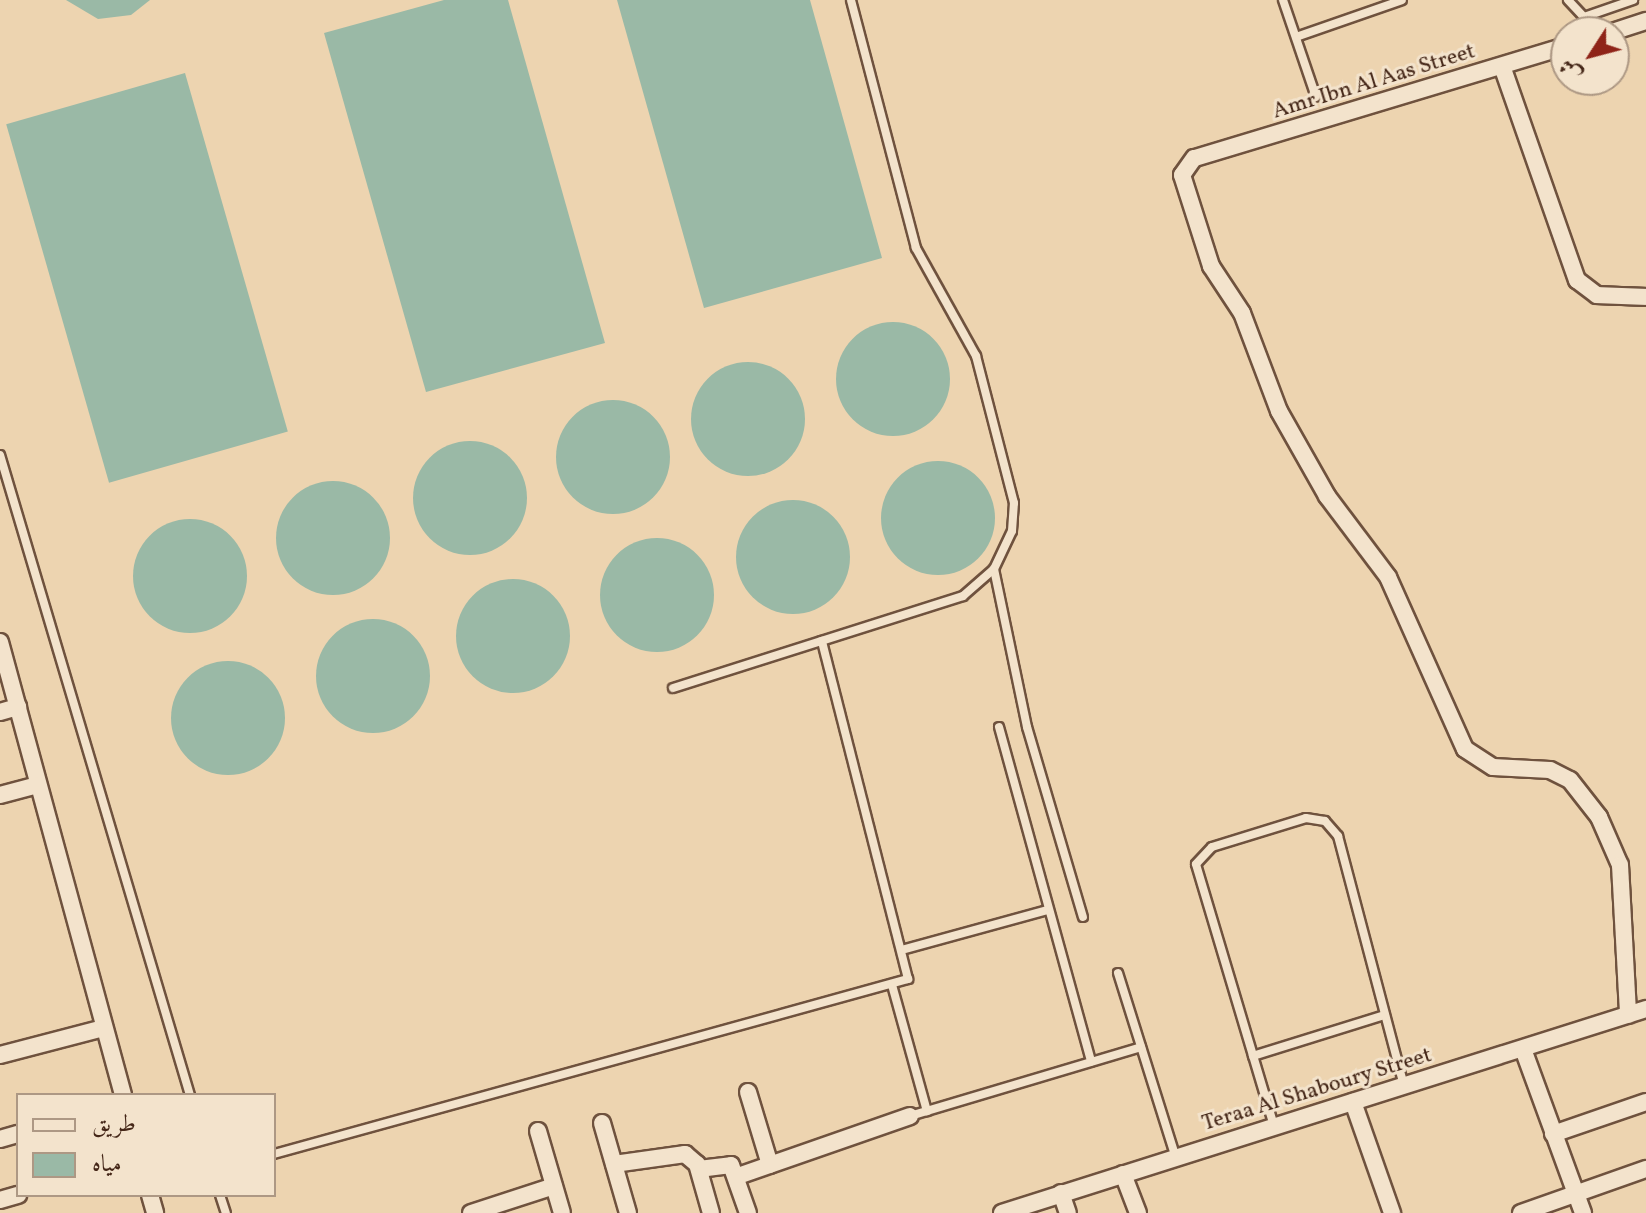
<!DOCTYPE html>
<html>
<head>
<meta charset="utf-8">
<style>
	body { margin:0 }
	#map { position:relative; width:1646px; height:1213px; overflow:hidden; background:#edd4b0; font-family:Vollkorn,Amiri,serif }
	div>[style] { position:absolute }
	.water>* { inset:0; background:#9ab9a6; transform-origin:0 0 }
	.round { border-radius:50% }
	.roads { filter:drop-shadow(2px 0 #6f523e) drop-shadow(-2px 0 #6f523e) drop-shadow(0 2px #6f523e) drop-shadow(0 -2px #6f523e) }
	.service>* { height:8px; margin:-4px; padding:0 4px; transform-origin:4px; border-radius:4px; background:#f3e3cc }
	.minor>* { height:16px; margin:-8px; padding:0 8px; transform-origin:8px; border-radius:8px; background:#f3e3cc }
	span { translate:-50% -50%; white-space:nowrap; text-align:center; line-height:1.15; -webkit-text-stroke:6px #f3e3cc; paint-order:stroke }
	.street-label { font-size:22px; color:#452718 }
	.legend { position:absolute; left:16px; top:1093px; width:260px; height:104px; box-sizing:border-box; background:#f3e3cc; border:2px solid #ad9884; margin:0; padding:10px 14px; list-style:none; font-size:24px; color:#452718 }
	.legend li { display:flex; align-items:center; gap:16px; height:40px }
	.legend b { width:40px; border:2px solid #ad9884 }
	.north { position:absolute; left:1550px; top:16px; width:80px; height:80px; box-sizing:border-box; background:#f3e3cc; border:2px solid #ad9884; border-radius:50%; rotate:234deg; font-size:22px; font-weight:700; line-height:32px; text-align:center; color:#452718 }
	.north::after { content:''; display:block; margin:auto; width:28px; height:36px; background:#8f2418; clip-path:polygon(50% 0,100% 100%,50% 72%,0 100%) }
</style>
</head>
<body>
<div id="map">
	<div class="water">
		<i style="clip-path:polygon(66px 0,150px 0,131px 15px,98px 19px)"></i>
		<i style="clip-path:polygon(444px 0,508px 0,605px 343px,426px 392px,324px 33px)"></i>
		<i style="clip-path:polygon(617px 0,810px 0,882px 258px,704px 308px)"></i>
		<i style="left:185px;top:73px;width:373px;height:186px;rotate:74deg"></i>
		<i class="round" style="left:836px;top:322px;width:114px;height:114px"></i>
		<i class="round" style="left:691px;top:362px;width:114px;height:114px"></i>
		<i class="round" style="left:556px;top:400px;width:114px;height:114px"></i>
		<i class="round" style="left:413px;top:441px;width:114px;height:114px"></i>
		<i class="round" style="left:881px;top:461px;width:114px;height:114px"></i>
		<i class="round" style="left:276px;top:481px;width:114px;height:114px"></i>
		<i class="round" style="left:736px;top:500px;width:114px;height:114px"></i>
		<i class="round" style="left:133px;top:519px;width:114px;height:114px"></i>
		<i class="round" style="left:600px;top:538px;width:114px;height:114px"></i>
		<i class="round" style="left:456px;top:579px;width:114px;height:114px"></i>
		<i class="round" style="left:316px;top:619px;width:114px;height:114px"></i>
		<i class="round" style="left:171px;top:661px;width:114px;height:114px"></i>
	</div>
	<div class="roads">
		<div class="service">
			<i style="left:1283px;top:0;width:102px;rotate:71.2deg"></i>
			<i style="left:1568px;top:0;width:23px;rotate:47deg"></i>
			<i style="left:1584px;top:17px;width:52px;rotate:-19.1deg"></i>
			<i style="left:1296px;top:37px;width:112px;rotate:-19.2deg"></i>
			<i style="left:0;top:455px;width:668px;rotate:73.47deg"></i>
			<i style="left:994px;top:569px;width:161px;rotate:78.2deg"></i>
			<i style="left:1027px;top:727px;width:198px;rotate:73.6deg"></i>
			<i style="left:673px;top:688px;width:304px;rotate:-17.6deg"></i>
			<i style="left:963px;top:596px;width:41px;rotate:-41.1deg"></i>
			<i style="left:994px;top:569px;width:42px;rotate:-64.7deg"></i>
			<i style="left:1012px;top:531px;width:28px;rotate:-86deg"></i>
			<i style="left:1014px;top:503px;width:152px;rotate:-104.5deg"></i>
			<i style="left:976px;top:356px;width:124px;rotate:-119.1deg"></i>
			<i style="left:916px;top:248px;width:256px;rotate:-104.7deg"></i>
			<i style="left:999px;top:727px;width:347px;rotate:74.6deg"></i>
			<i style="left:905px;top:949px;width:148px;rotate:-15.3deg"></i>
			<i style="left:1118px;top:973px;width:194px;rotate:72.6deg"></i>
			<i style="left:892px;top:985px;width:131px;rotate:74.5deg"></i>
			<i style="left:1253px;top:1056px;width:138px;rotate:-17.3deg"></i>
			<i style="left:910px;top:1116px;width:241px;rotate:-16.6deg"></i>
			<i style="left:1274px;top:1126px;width:273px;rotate:-106.6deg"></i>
			<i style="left:1196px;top:864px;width:23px;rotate:-47deg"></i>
			<i style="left:1212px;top:847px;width:98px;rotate:-17.1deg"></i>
			<i style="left:1306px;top:818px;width:19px;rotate:9deg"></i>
			<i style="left:1325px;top:821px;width:20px;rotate:49deg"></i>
			<i style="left:1338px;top:836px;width:259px;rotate:75.2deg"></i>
			<i style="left:274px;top:1154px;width:658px;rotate:-15.43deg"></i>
			<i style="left:908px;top:979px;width:349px;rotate:-104.3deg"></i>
			<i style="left:220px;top:1195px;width:19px;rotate:72deg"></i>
		</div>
		<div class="minor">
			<i style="left:1612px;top:32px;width:36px;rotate:-18deg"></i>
			<i style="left:1566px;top:46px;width:388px;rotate:163.2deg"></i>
			<i style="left:1194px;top:158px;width:21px;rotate:125deg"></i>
			<i style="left:1182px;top:175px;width:96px;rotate:72.3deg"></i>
			<i style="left:1211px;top:266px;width:56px;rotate:56.6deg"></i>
			<i style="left:1242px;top:313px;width:105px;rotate:69.3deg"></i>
			<i style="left:1279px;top:411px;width:98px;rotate:60.5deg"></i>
			<i style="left:1327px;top:496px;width:101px;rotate:53deg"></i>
			<i style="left:1388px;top:577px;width:188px;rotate:65.9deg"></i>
			<i style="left:1465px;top:749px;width:33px;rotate:33deg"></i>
			<i style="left:1493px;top:767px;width:57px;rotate:3deg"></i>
			<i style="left:1550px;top:770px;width:22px;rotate:27deg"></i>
			<i style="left:1570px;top:780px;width:47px;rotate:51.9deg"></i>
			<i style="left:1599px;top:817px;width:52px;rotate:66.4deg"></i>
			<i style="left:1620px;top:865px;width:150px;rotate:86.9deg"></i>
			<i style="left:1502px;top:66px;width:227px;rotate:70.7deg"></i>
			<i style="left:1577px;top:280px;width:25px;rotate:37deg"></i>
			<i style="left:1597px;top:295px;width:49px;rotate:2.3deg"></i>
			<i style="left:0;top:642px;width:469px;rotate:74.8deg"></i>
			<i style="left:0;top:712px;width:19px;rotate:-16deg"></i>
			<i style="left:0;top:795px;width:39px;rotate:-15deg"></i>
			<i style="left:1523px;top:1049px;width:175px;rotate:69.9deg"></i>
			<i style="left:0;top:1055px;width:107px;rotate:-14.6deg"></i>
			<i style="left:748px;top:1092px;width:76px;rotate:73.2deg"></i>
			<i style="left:1353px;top:1102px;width:118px;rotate:70.6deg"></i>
			<i style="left:602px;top:1123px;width:94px;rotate:73.9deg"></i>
			<i style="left:538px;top:1131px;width:85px;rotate:73.7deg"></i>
			<i style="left:1553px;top:1134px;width:98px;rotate:-19deg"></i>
			<i style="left:0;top:1139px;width:19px;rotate:-16deg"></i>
			<i style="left:614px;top:1164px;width:72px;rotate:-8deg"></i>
			<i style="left:685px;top:1154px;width:16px;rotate:40deg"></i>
			<i style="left:697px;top:1164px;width:51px;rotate:74.1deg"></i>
			<i style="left:699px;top:1169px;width:32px;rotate:-7deg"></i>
			<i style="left:731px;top:1165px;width:51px;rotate:70.5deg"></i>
			<i style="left:1123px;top:1174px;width:42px;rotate:69deg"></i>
			<i style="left:738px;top:1176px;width:182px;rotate:-19.2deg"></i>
			<i style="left:1061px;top:1193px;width:21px;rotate:71deg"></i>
			<i style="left:150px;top:1195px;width:19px;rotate:74deg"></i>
			<i style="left:0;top:1200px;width:19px;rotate:-16deg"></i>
			<i style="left:471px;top:1213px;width:87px;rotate:-18deg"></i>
			<i style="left:1002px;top:1213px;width:676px;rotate:-17.58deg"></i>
			<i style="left:1521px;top:1213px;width:133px;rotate:-19.4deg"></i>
		</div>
	</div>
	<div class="street-label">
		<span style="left:1374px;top:82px;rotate:-17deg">Amr Ibn Al Aas Street</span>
		<span style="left:1317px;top:1090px;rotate:-17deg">Teraa Al Shaboury Street</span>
	</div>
	<ul class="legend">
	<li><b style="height:10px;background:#f3e3cc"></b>طريق</li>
	<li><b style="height:22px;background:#9ab9a6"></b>مياه</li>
	</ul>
	<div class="north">ش</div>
</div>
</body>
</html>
